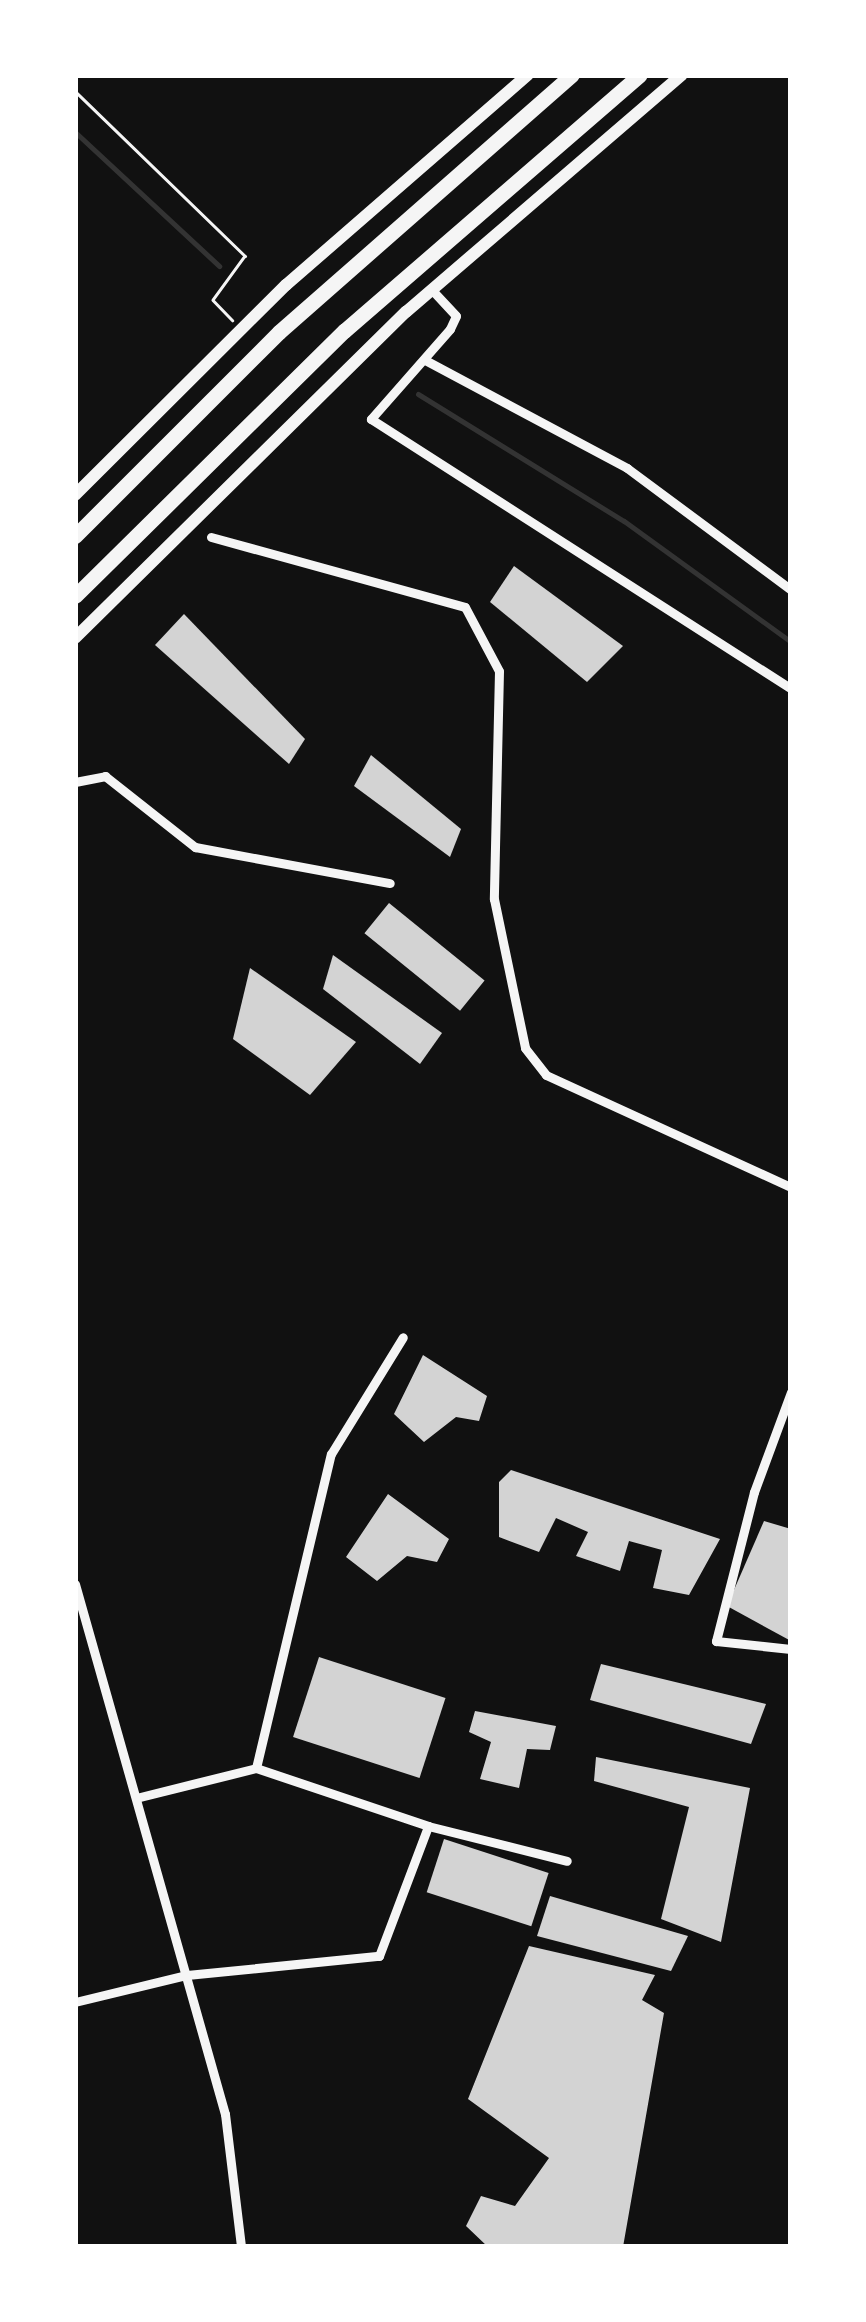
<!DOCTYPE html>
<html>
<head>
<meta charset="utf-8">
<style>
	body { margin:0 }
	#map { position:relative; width:866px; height:2322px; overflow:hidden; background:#111; font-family:Raleway,sans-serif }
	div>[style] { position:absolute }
	.stream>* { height:5px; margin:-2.5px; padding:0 2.5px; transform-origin:2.5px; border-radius:2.5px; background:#333 }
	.building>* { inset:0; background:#d3d3d3; transform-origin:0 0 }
	.path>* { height:2.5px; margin:-1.25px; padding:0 1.25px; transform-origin:1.25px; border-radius:1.25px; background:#f5f5f5 }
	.minor>* { height:9px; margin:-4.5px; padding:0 4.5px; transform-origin:4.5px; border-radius:4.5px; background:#f5f5f5 }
	.secondary>* { height:12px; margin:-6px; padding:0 6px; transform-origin:6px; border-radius:6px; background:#f5f5f5 }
	.primary>* { height:15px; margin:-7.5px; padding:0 7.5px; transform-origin:7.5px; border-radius:7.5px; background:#f5f5f5 }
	span { translate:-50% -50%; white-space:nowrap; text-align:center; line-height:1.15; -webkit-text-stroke:9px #fff; paint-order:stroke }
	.frame { position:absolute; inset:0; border:78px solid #fff; pointer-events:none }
</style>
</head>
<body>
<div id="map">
	<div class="stream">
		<i style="left:75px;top:132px;width:197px;rotate:42.9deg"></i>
		<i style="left:418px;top:394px;width:242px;rotate:31.7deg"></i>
		<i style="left:624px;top:521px;width:206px;rotate:35.9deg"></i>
	</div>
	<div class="building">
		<i style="clip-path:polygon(514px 566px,623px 646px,587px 682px,490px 602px)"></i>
		<i style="clip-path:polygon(184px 614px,305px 739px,289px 764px,155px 645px)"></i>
		<i style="clip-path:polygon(371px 755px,461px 829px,450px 857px,354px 786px)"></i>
		<i style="left:389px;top:903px;width:123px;height:39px;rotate:39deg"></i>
		<i style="clip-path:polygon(333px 955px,442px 1033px,420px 1064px,323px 989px)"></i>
		<i style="clip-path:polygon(250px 968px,356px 1042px,310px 1095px,233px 1039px)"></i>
		<i style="clip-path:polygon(423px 1355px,487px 1396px,479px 1421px,456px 1417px,424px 1442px,394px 1414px)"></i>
		<i style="clip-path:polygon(511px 1470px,720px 1539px,689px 1595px,653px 1588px,662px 1550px,629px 1541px,620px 1571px,576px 1556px,588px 1532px,556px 1518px,539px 1552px,499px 1537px,499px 1482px)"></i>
		<i style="clip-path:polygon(388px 1494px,449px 1539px,437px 1562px,407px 1556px,377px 1581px,346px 1557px)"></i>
		<i style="clip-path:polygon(764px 1521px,791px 1529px,791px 1641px,727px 1606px)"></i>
		<i style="left:319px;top:1657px;width:133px;height:84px;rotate:18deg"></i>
		<i style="clip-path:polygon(601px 1664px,766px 1704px,751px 1744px,590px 1700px)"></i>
		<i style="clip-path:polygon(475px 1711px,556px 1726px,550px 1750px,527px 1749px,519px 1788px,480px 1779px,491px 1742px,469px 1732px)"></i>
		<i style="clip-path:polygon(596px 1757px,750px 1788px,721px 1942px,661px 1919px,689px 1807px,594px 1781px)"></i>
		<i style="left:444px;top:1839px;width:110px;height:56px;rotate:18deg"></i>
		<i style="clip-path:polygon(550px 1896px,688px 1936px,671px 1971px,537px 1936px)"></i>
		<i style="clip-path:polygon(529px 1946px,655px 1975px,642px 2000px,664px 2013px,623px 2247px,488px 2247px,466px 2226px,481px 2196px,515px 2206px,549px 2158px,468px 2099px)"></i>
	</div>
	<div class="path">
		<i style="left:75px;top:91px;width:237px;rotate:44.1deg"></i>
		<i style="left:245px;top:256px;width:54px;rotate:126deg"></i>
		<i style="left:213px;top:300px;width:28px;rotate:46deg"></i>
	</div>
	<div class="minor">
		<i style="left:432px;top:290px;width:35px;rotate:47deg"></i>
		<i style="left:456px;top:316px;width:14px;rotate:115deg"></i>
		<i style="left:450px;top:329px;width:120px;rotate:131.3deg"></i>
		<i style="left:371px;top:419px;width:499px;rotate:32.7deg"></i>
		<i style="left:425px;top:360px;width:229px;rotate:28.1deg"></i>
		<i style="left:627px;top:468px;width:204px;rotate:36.6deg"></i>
		<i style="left:211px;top:537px;width:263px;rotate:15.4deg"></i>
		<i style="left:465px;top:607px;width:72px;rotate:62deg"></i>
		<i style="left:499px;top:671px;width:228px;rotate:91.3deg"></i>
		<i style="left:494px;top:899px;width:152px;rotate:78.2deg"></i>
		<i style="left:525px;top:1048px;width:34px;rotate:52deg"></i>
		<i style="left:546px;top:1075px;width:269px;rotate:24.6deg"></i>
		<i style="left:75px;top:782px;width:31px;rotate:-11deg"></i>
		<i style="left:105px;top:776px;width:115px;rotate:38.3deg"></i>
		<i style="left:195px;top:847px;width:198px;rotate:10.5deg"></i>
		<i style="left:791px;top:1392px;width:107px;rotate:110.3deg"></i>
		<i style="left:754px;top:1492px;width:154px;rotate:104.3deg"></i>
		<i style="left:716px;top:1641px;width:75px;rotate:6.1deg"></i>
		<i style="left:75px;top:1584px;width:551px;rotate:74.2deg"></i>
		<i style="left:225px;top:2114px;width:134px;rotate:83.1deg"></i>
		<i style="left:256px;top:1768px;width:323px;rotate:-76.6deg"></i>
		<i style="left:331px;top:1454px;width:137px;rotate:-58.4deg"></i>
		<i style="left:136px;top:1798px;width:124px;rotate:-14deg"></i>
		<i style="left:256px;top:1768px;width:182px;rotate:18.6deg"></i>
		<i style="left:428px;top:1826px;width:143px;rotate:14.1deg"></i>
		<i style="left:75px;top:2002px;width:115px;rotate:-13.6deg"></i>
		<i style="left:187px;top:1975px;width:193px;rotate:-5.7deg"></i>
		<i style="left:379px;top:1956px;width:139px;rotate:-69.3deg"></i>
	</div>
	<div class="secondary">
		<i style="left:75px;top:495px;width:298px;rotate:-44.9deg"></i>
		<i style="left:286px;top:285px;width:320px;rotate:-41deg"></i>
		<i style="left:75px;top:638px;width:465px;rotate:-44.6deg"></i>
		<i style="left:406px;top:312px;width:364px;rotate:-40.7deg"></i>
	</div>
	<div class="primary">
		<i style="left:75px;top:536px;width:288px;rotate:-45deg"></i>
		<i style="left:279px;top:332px;width:390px;rotate:-41.3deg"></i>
		<i style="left:75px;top:596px;width:378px;rotate:-44.6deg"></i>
		<i style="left:344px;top:331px;width:391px;rotate:-40.9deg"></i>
	</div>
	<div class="frame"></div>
</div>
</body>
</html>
